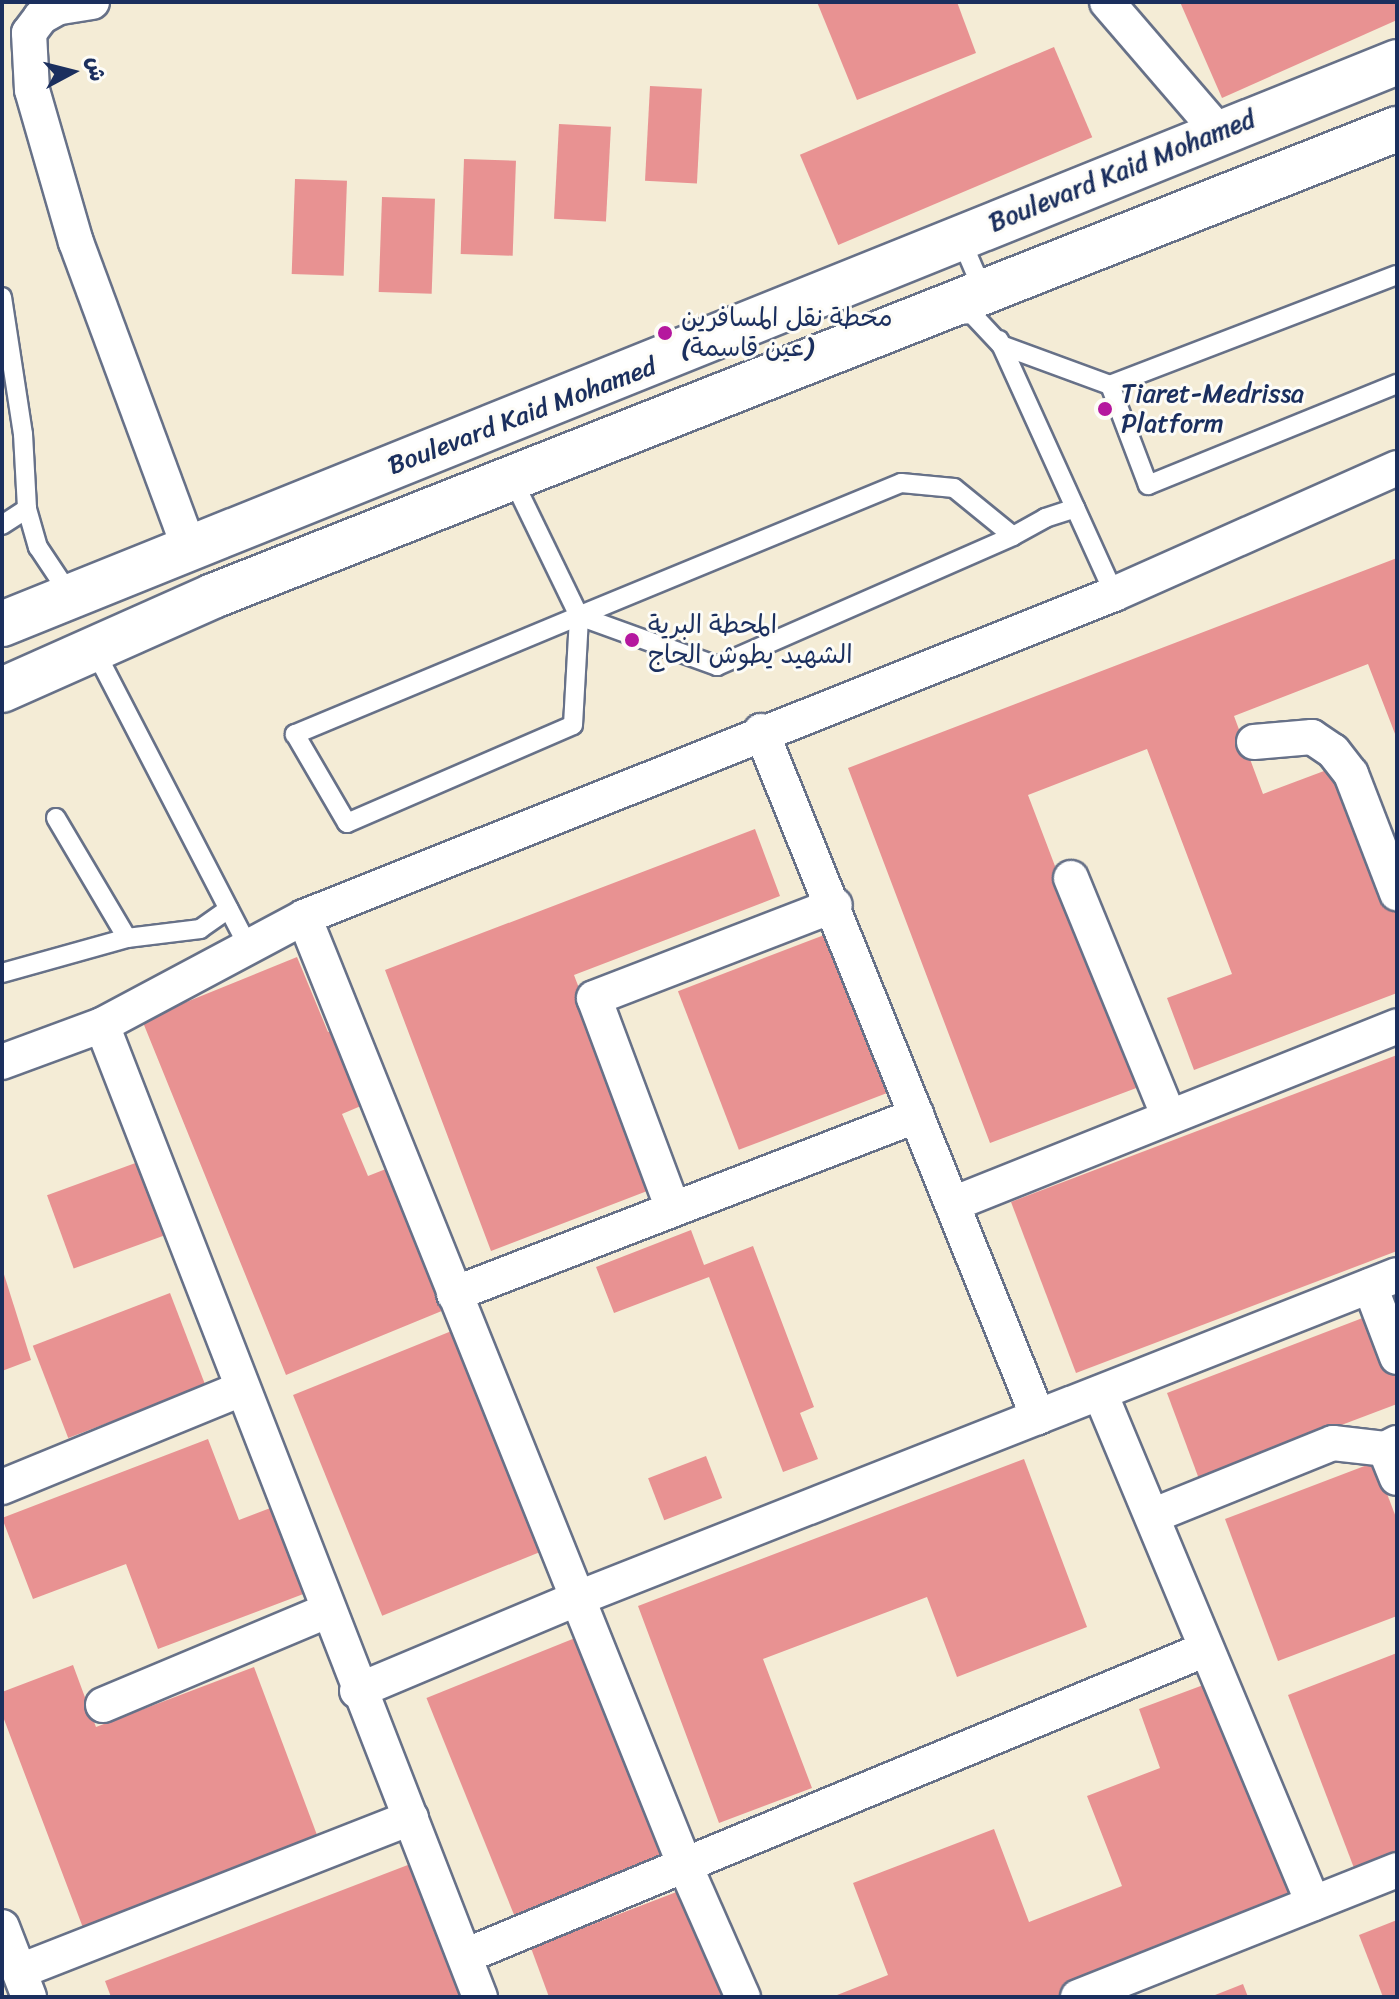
<!DOCTYPE html>
<html>
<head>
<meta charset="utf-8">
<style>
	body { margin:0 }
	#map { position:relative; width:1399px; height:1999px; overflow:hidden; background:#f4ecd6; font-family:Sriracha,"Playpen Sans Arabic",sans-serif }
	div>[style] { position:absolute }
	.building>* { inset:0; background:#e89292; transform-origin:0 0 }
	.roads { filter:drop-shadow(2px 0 #677188) drop-shadow(-2px 0 #677188) drop-shadow(0 2px #677188) drop-shadow(0 -2px #677188) }
	.lane>* { height:18px; margin:-9px; padding:0 9px; transform-origin:9px; border-radius:9px; background:#fff }
	.street>* { height:34px; margin:-17px; padding:0 17px; transform-origin:17px; border-radius:17px; background:#fff }
	.primary>* { height:44px; margin:-22px; padding:0 22px; transform-origin:22px; border-radius:22px; background:#fff }
	.dots>* { width:22px; height:22px; translate:-50% -50%; box-sizing:border-box; border:4px solid #fdfcf7; border-radius:50% }
	span { translate:-50% -50%; white-space:nowrap; text-align:center; line-height:1.15; -webkit-text-stroke:6px #fdfcf7; paint-order:stroke }
	.street-label { font-size:26px; color:#1b2f5e }
	.poi-label { font-size:26px; color:#1b2f5e }
	.left { translate:0 -50%; text-align:left }
	.frame { position:absolute; inset:0; border:4px solid #1b2f5e; pointer-events:none }
	.north { position:absolute; left:32px; top:32px; width:80px; height:80px; -webkit-text-stroke:6px #fdfcf7; paint-order:stroke; rotate:83deg; font-size:22px; font-weight:700; line-height:32px; text-align:center; color:#1b2f5e }
	.north::after { content:''; display:block; margin:auto; width:28px; height:36px; background:#1b2f5e; clip-path:polygon(50% 0,100% 100%,50% 72%,0 100%) }
</style>
</head>
<body>
<div id="map">
	<div class="building">
		<i style="clip-path:polygon(817px 2px,957px 2px,976px 53px,857px 100px)"></i>
		<i style="clip-path:polygon(1180px 2px,1397px 2px,1397px 20px,1222px 98px)"></i>
		<i style="left:1054px;top:47px;width:98px;height:276px;rotate:67deg"></i>
		<i style="left:650px;top:86px;width:52px;height:95px;rotate:3deg"></i>
		<i style="left:559px;top:124px;width:52px;height:95px;rotate:3deg"></i>
		<i style="left:464px;top:159px;width:52px;height:95px;rotate:2deg"></i>
		<i style="left:295px;top:179px;width:52px;height:95px;rotate:2deg"></i>
		<i style="left:382px;top:197px;width:53px;height:95px;rotate:2deg"></i>
		<i style="clip-path:polygon(1397px 558px,1397px 739px,1368px 664px,1234px 716px,1263px 794px,1340px 765px,1397px 915px,1397px 993px,1194px 1070px,1167px 998px,1232px 974px,1147px 749px,1028px 795px,1139px 1087px,990px 1143px,848px 768px)"></i>
		<i style="clip-path:polygon(755px 829px,780px 896px,574px 975px,655px 1188px,491px 1251px,385px 970px)"></i>
		<i style="left:832px;top:932px;width:170px;height:165px;rotate:69deg"></i>
		<i style="clip-path:polygon(297px 957px,328px 1032px,344px 1026px,375px 1100px,342px 1114px,368px 1176px,391px 1167px,449px 1308px,286px 1375px,142px 1020px)"></i>
		<i style="clip-path:polygon(1397px 1055px,1397px 1251px,1076px 1373px,1011px 1202px)"></i>
		<i style="left:141px;top:1161px;width:78px;height:100px;rotate:70deg"></i>
		<i style="clip-path:polygon(691px 1230px,704px 1265px,753px 1246px,814px 1407px,800px 1413px,818px 1459px,783px 1472px,709px 1277px,614px 1313px,596px 1267px)"></i>
		<i style="clip-path:polygon(2px 1268px,31px 1360px,2px 1371px)"></i>
		<i style="left:170px;top:1293px;width:99px;height:147px;rotate:69deg"></i>
		<i style="clip-path:polygon(1373px 1314px,1397px 1379px,1397px 1404px,1199px 1479px,1167px 1393px)"></i>
		<i style="left:459px;top:1328px;width:238px;height:179px;rotate:68deg"></i>
		<i style="clip-path:polygon(208px 1439px,239px 1520px,273px 1507px,306px 1593px,158px 1649px,126px 1564px,33px 1599px,2px 1518px)"></i>
		<i style="left:706px;top:1456px;width:45px;height:62px;rotate:69deg"></i>
		<i style="clip-path:polygon(1024px 1459px,1087px 1627px,957px 1677px,927px 1597px,763px 1659px,812px 1788px,719px 1823px,638px 1606px)"></i>
		<i style="clip-path:polygon(1375px 1462px,1397px 1520px,1397px 1616px,1278px 1661px,1225px 1519px)"></i>
		<i style="left:585px;top:1634px;width:237px;height:171px;rotate:68deg"></i>
		<i style="clip-path:polygon(1397px 1653px,1397px 1852px,1354px 1868px,1288px 1695px)"></i>
		<i style="clip-path:polygon(73px 1665px,96px 1727px,254px 1667px,320px 1843px,85px 1933px,2px 1714px,2px 1692px)"></i>
		<i style="clip-path:polygon(1214px 1681px,1299px 1906px,1062px 1997px,832px 1997px,888px 1975px,853px 1883px,994px 1829px,1029px 1922px,1122px 1886px,1087px 1796px,1160px 1768px,1139px 1709px)"></i>
		<i style="clip-path:polygon(413px 1863px,464px 1997px,111px 1997px,105px 1981px)"></i>
		<i style="clip-path:polygon(692px 1886px,735px 1997px,549px 1997px,531px 1948px)"></i>
		<i style="clip-path:polygon(1397px 1920px,1397px 1997px,1383px 1997px,1359px 1935px)"></i>
		<i style="clip-path:polygon(1243px 1984px,1248px 1997px,1210px 1997px)"></i>
	</div>
	<div class="roads">
		<div class="lane">
			<i style="left:960px;top:237px;width:61px;rotate:66.8deg"></i>
			<i style="left:2px;top:297px;width:139px;rotate:81.3deg"></i>
			<i style="left:23px;top:434px;width:75px;rotate:86.9deg"></i>
			<i style="left:27px;top:509px;width:40px;rotate:74deg"></i>
			<i style="left:38px;top:547px;width:58px;rotate:56.3deg"></i>
			<i style="left:957px;top:315px;width:15px;rotate:-4deg"></i>
			<i style="left:972px;top:314px;width:42px;rotate:46.9deg"></i>
			<i style="left:1001px;top:345px;width:116px;rotate:20.2deg"></i>
			<i style="left:1110px;top:385px;width:307px;rotate:-21deg"></i>
			<i style="left:999px;top:340px;width:279px;rotate:65.6deg"></i>
			<i style="left:1110px;top:385px;width:107px;rotate:69.2deg"></i>
			<i style="left:1148px;top:485px;width:269px;rotate:-22.1deg"></i>
			<i style="left:512px;top:478px;width:153px;rotate:64.1deg"></i>
			<i style="left:2px;top:525px;width:30px;rotate:-33deg"></i>
			<i style="left:1013px;top:536px;width:76px;rotate:-140.9deg"></i>
			<i style="left:954px;top:488px;width:53px;rotate:-174.6deg"></i>
			<i style="left:901px;top:483px;width:348px;rotate:157.6deg"></i>
			<i style="left:579px;top:616px;width:308px;rotate:157.4deg"></i>
			<i style="left:295px;top:734px;width:103px;rotate:59.7deg"></i>
			<i style="left:347px;top:823px;width:246px;rotate:-23.4deg"></i>
			<i style="left:573px;top:725px;width:109px;rotate:-86.8deg"></i>
			<i style="left:579px;top:616px;width:147px;rotate:19.9deg"></i>
			<i style="left:717px;top:666px;width:323px;rotate:-23.7deg"></i>
			<i style="left:1013px;top:536px;width:37px;rotate:-29deg"></i>
			<i style="left:1045px;top:518px;width:32px;rotate:-18deg"></i>
			<i style="left:94px;top:649px;width:332px;rotate:62.6deg"></i>
			<i style="left:56px;top:818px;width:139px;rotate:59.4deg"></i>
			<i style="left:127px;top:938px;width:74px;rotate:-7deg"></i>
			<i style="left:200px;top:929px;width:35px;rotate:-35deg"></i>
			<i style="left:2px;top:973px;width:130px;rotate:-15.6deg"></i>
		</div>
		<div class="street">
			<i style="left:92px;top:2px;width:33px;rotate:171deg"></i>
			<i style="left:59px;top:7px;width:21px;rotate:151deg"></i>
			<i style="left:41px;top:17px;width:20px;rotate:127deg"></i>
			<i style="left:29px;top:33px;width:57px;rotate:87deg"></i>
			<i style="left:32px;top:90px;width:158px;rotate:73.9deg"></i>
			<i style="left:76px;top:242px;width:323px;rotate:69.7deg"></i>
			<i style="left:1107px;top:2px;width:170px;rotate:49.3deg"></i>
			<i style="left:761px;top:731px;width:740px;rotate:68.01deg"></i>
			<i style="left:1254px;top:742px;width:58px;rotate:-4.9deg"></i>
			<i style="left:1312px;top:737px;width:25px;rotate:34deg"></i>
			<i style="left:1333px;top:751px;width:29px;rotate:52deg"></i>
			<i style="left:1351px;top:774px;width:128px;rotate:68.9deg"></i>
			<i style="left:1071px;top:878px;width:258px;rotate:67.7deg"></i>
			<i style="left:304px;top:917px;width:1025px;rotate:68.12deg"></i>
			<i style="left:686px;top:1868px;width:141px;rotate:66.2deg"></i>
			<i style="left:102px;top:1025px;width:1043px;rotate:68.75deg"></i>
			<i style="left:2px;top:1062px;width:107px;rotate:-20.3deg"></i>
			<i style="left:102px;top:1025px;width:229px;rotate:-28.1deg"></i>
			<i style="left:304px;top:917px;width:872px;rotate:-21.74deg"></i>
			<i style="left:1114px;top:594px;width:310px;rotate:-24deg"></i>
			<i style="left:953px;top:1204px;width:478px;rotate:-21.8deg"></i>
			<i style="left:673px;top:1209px;width:225px;rotate:-110.5deg"></i>
			<i style="left:594px;top:998px;width:258px;rotate:-21.1deg"></i>
			<i style="left:1370px;top:1286px;width:76px;rotate:69.2deg"></i>
			<i style="left:454px;top:1294px;width:496px;rotate:-21.1deg"></i>
			<i style="left:1100px;top:1393px;width:553px;rotate:67.33deg"></i>
			<i style="left:1397px;top:1443px;width:13px;rotate:153deg"></i>
			<i style="left:1385px;top:1449px;width:31px;rotate:68deg"></i>
			<i style="left:2px;top:1487px;width:258px;rotate:-22.3deg"></i>
			<i style="left:1152px;top:1516px;width:195px;rotate:-22deg"></i>
			<i style="left:1333px;top:1443px;width:52px;rotate:6.6deg"></i>
			<i style="left:357px;top:1691px;width:243px;rotate:-22.8deg"></i>
			<i style="left:581px;top:1597px;width:877px;rotate:-21.53deg"></i>
			<i style="left:103px;top:1705px;width:243px;rotate:-22.8deg"></i>
			<i style="left:2px;top:1927px;width:75px;rotate:68.9deg"></i>
			<i style="left:465px;top:1956px;width:802px;rotate:-22.5deg"></i>
			<i style="left:20px;top:1971px;width:420px;rotate:-21.4deg"></i>
			<i style="left:1078px;top:1997px;width:343px;rotate:-21.7deg"></i>
		</div>
		<div class="primary">
			<i style="left:2px;top:624px;width:1504px;rotate:-21.94deg"></i>
			<i style="left:2px;top:690px;width:231px;rotate:-24deg"></i>
			<i style="left:213px;top:596px;width:1273px;rotate:-21.53deg"></i>
		</div>
	</div>
	<div class="dots">
		<i style="left:665px;top:333px;background:#b5179e"></i>
		<i style="left:1105px;top:409px;background:#b5179e"></i>
		<i style="left:632px;top:640px;background:#b5179e"></i>
	</div>
	<div class="street-label">
		<span style="left:1122px;top:171px;rotate:-22deg">Boulevard Kaid Mohamed</span>
		<span style="left:522px;top:416px;rotate:-21deg">Boulevard Kaid Mohamed</span>
	</div>
	<div class="poi-label">
		<span class="left" style="left:681px;top:333px">محطة نقل المسافرين<br>(عين قاسمة)</span>
		<span class="left" style="left:1121px;top:409px">Tiaret-Medrissa<br>Platform</span>
		<span class="left" style="left:648px;top:640px">المحطة البرية<br>الشهيد يطوش الحاج</span>
	</div>
	<div class="frame"></div>
	<div class="north">ش</div>
</div>
</body>
</html>
